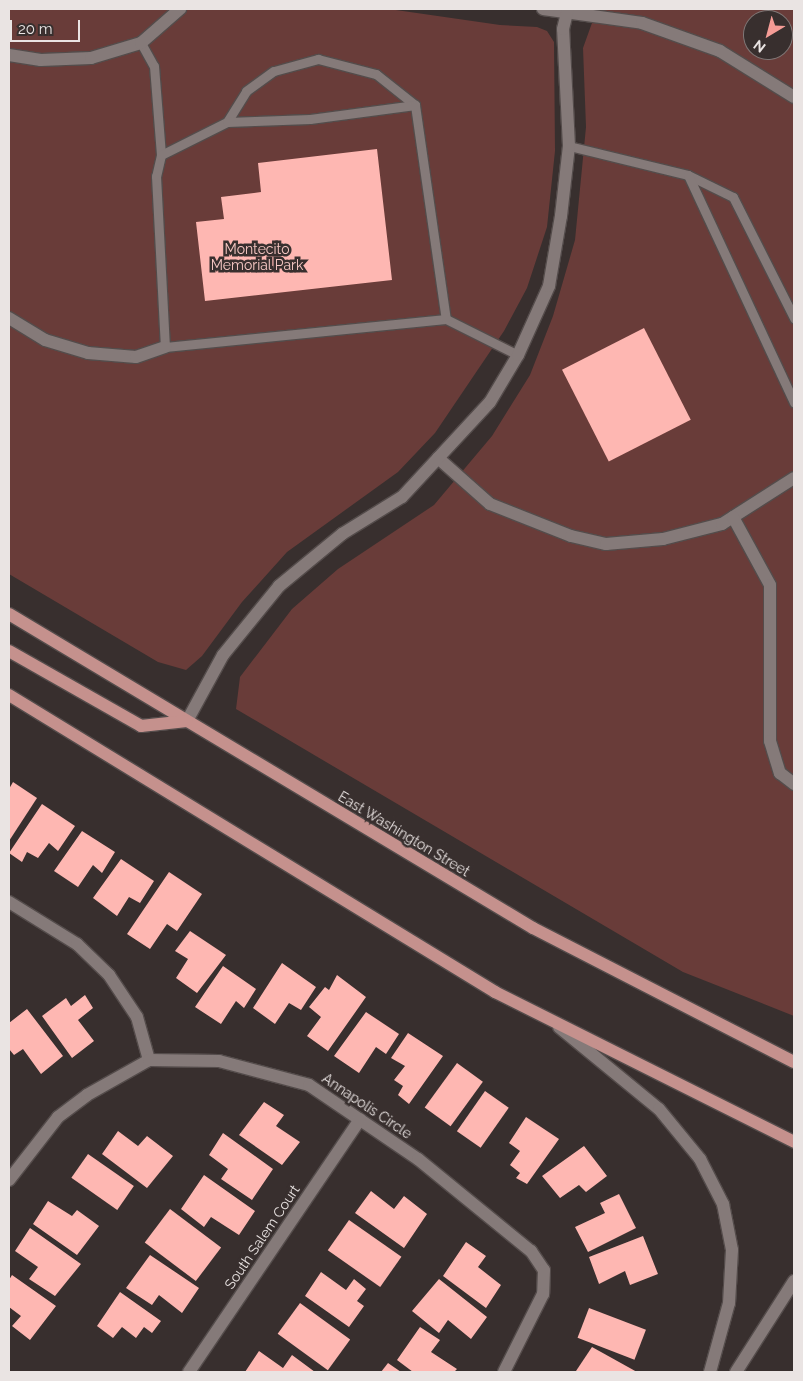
<!DOCTYPE html>
<html>
<head>
<meta charset="utf-8">
<style>
	body { margin:0 }
	#map { position:relative; width:803px; height:1381px; overflow:hidden; background:#382f2e; font-family:Raleway,sans-serif }
	div>[style] { position:absolute }
	.green>* { inset:0; background:#693c39 }
	.building>* { inset:0; background:#feb7b2; transform-origin:0 0 }
	.roads { filter:drop-shadow(1px 0 #544c4b) drop-shadow(-1px 0 #544c4b) drop-shadow(0 1px #544c4b) drop-shadow(0 -1px #544c4b) }
	.lane>* { height:9px; margin:-4.5px; padding:0 4.5px; transform-origin:4.5px; border-radius:4.5px; background:#857a79 }
	.street>* { height:12px; margin:-6px; padding:0 6px; transform-origin:6px; border-radius:6px; background:#857a79 }
	.secondary>* { height:12px; margin:-6px; padding:0 6px; transform-origin:6px; border-radius:6px; background:#857a79 }
	.primary>* { height:12px; margin:-6px; padding:0 6px; transform-origin:6px; border-radius:6px; background:#c5918d }
	span { translate:-50% -50%; white-space:nowrap; text-align:center; line-height:1.15; -webkit-text-stroke:5px #382f2e; paint-order:stroke }
	.park-label { font-size:14px; color:#f6c7c3 }
	.street-label { font-size:14px; color:#eae4e3 }
	.frame { position:absolute; inset:0; border:10px solid #eae4e3; pointer-events:none }
	.north { position:absolute; left:743px; top:10px; width:50px; height:50px; box-sizing:border-box; background:#382f2e; border:1px solid #7f7776; border-radius:50%; rotate:217deg; font-size:14px; font-weight:700; line-height:20px; text-align:center; color:#eae4e3 }
	.north::after { content:''; display:block; margin:auto; width:18px; height:22px; background:#f59c96; clip-path:polygon(50% 0,100% 100%,50% 72%,0 100%) }
	.scale { position:absolute; left:10px; top:20px; width:70px; height:22px; box-sizing:border-box; border:2px solid #eae4e3; border-top:0; padding-left:6px; font-size:15px; line-height:18px; white-space:nowrap; color:#eae4e3; -webkit-text-stroke:4px #382f2e; paint-order:stroke }
</style>
</head>
<body>
<div id="map">
	<div class="green">
		<i style="clip-path:polygon(9px 9px,389px 9px,500px 25px,537px 27px,547px 31px,554px 42px,555px 151px,547px 227px,527px 288px,504px 331px,435px 433px,398px 472px,287px 552px,242px 602px,202px 656px,186px 670px,158px 662px,9px 574px)"></i>
		<i style="clip-path:polygon(evenodd,597px 9px,794px 9px,794px 1016px,683px 972px,236px 709px,240px 677px,292px 609px,338px 569px,434px 505px,492px 436px,530px 375px,553px 316px,575px 240px,586px 127px,583px 48px,597px 9px,753px 20px,783px 20px,783px 50px,753px 50px,753px 20px)"></i>
	</div>
	<div class="building">
		<i style="clip-path:polygon(377px 149px,392px 280px,205px 301px,196px 222px,224px 219px,221px 197px,261px 192px,258px 163px)"></i>
		<i style="left:644px;top:328px;width:103px;height:92px;rotate:63deg"></i>
		<i style="clip-path:polygon(13px 782px,37px 798px,9px 841px,9px 789px)"></i>
		<i style="clip-path:polygon(42px 804px,75px 826px,58px 851px,49px 843px,38px 858px,27px 852px,22px 862px,9px 853px)"></i>
		<i style="clip-path:polygon(82px 831px,115px 852px,102px 873px,93px 865px,78px 887px,54px 871px)"></i>
		<i style="clip-path:polygon(121px 859px,154px 881px,140px 903px,129px 897px,117px 916px,93px 898px)"></i>
		<i style="clip-path:polygon(169px 872px,202px 894px,177px 931px,167px 924px,150px 949px,127px 934px)"></i>
		<i style="clip-path:polygon(190px 931px,226px 955px,197px 993px,176px 978px,188px 959px,175px 951px)"></i>
		<i style="clip-path:polygon(282px 963px,316px 987px,301px 1010px,289px 1003px,275px 1024px,253px 1008px)"></i>
		<i style="clip-path:polygon(223px 966px,256px 989px,244px 1008px,236px 1001px,221px 1024px,195px 1007px)"></i>
		<i style="clip-path:polygon(337px 975px,366px 997px,328px 1051px,307px 1036px,321px 1017px,309px 1007px,325px 987px,329px 990px)"></i>
		<i style="clip-path:polygon(85px 995px,93px 1008px,78px 1020px,94px 1041px,72px 1058px,42px 1016px,66px 998px,71px 1006px)"></i>
		<i style="clip-path:polygon(27px 1009px,63px 1056px,41px 1074px,23px 1049px,14px 1055px,9px 1049px,9px 1023px)"></i>
		<i style="clip-path:polygon(366px 1012px,399px 1034px,386px 1054px,376px 1047px,359px 1073px,334px 1056px)"></i>
		<i style="clip-path:polygon(408px 1033px,443px 1056px,409px 1104px,398px 1095px,403px 1086px,394px 1080px,405px 1066px,391px 1058px)"></i>
		<i style="left:457px;top:1063px;width:32px;height:55px;rotate:36deg"></i>
		<i style="left:485px;top:1091px;width:29px;height:49px;rotate:35deg"></i>
		<i style="clip-path:polygon(264px 1102px,284px 1115px,276px 1126px,300px 1142px,282px 1165px,239px 1135px)"></i>
		<i style="clip-path:polygon(526px 1117px,559px 1139px,527px 1184px,516px 1178px,520px 1173px,510px 1165px,520px 1151px,509px 1143px)"></i>
		<i style="clip-path:polygon(118px 1131px,138px 1146px,147px 1136px,173px 1156px,147px 1188px,102px 1154px)"></i>
		<i style="clip-path:polygon(223px 1133px,273px 1169px,252px 1200px,221px 1179px,228px 1169px,209px 1155px)"></i>
		<i style="clip-path:polygon(584px 1146px,607px 1176px,586px 1192px,579px 1185px,560px 1198px,542px 1176px)"></i>
		<i style="left:88px;top:1154px;width:56px;height:29px;rotate:35deg"></i>
		<i style="clip-path:polygon(204px 1175px,255px 1211px,239px 1235px,211px 1217px,204px 1227px,181px 1209px)"></i>
		<i style="clip-path:polygon(371px 1191px,394px 1209px,404px 1196px,427px 1214px,404px 1248px,355px 1213px)"></i>
		<i style="clip-path:polygon(619px 1194px,636px 1228px,588px 1252px,575px 1227px,605px 1213px,600px 1203px)"></i>
		<i style="clip-path:polygon(48px 1201px,72px 1216px,77px 1210px,99px 1226px,77px 1255px,33px 1224px)"></i>
		<i style="left:170px;top:1209px;width:64px;height:42px;rotate:37deg"></i>
		<i style="left:349px;top:1220px;width:64px;height:37px;rotate:35deg"></i>
		<i style="clip-path:polygon(30px 1228px,81px 1264px,55px 1296px,29px 1279px,38px 1267px,15px 1251px)"></i>
		<i style="clip-path:polygon(643px 1236px,658px 1274px,630px 1285px,625px 1271px,599px 1284px,589px 1257px)"></i>
		<i style="clip-path:polygon(466px 1242px,486px 1256px,478px 1267px,501px 1285px,486px 1308px,443px 1276px)"></i>
		<i style="clip-path:polygon(150px 1255px,199px 1288px,182px 1313px,159px 1295px,152px 1305px,126px 1288px)"></i>
		<i style="clip-path:polygon(321px 1272px,346px 1290px,354px 1279px,366px 1289px,357px 1301px,364px 1306px,349px 1327px,305px 1296px)"></i>
		<i style="clip-path:polygon(12px 1275px,56px 1306px,30px 1340px,12px 1326px,21px 1316px,9px 1307px,9px 1280px)"></i>
		<i style="clip-path:polygon(439px 1279px,487px 1317px,471px 1339px,448px 1320px,439px 1333px,412px 1311px)"></i>
		<i style="clip-path:polygon(120px 1292px,161px 1321px,152px 1333px,144px 1327px,136px 1338px,122px 1327px,113px 1338px,97px 1326px)"></i>
		<i style="left:300px;top:1303px;width:62px;height:38px;rotate:36deg"></i>
		<i style="left:589px;top:1308px;width:61px;height:32px;rotate:21deg"></i>
		<i style="clip-path:polygon(420px 1327px,440px 1340px,431px 1352px,457px 1369px,454px 1372px,413px 1372px,397px 1360px)"></i>
		<i style="clip-path:polygon(592px 1347px,637px 1372px,576px 1371px)"></i>
		<i style="clip-path:polygon(259px 1351px,283px 1368px,292px 1355px,315px 1372px,245px 1372px)"></i>
		<i style="clip-path:polygon(388px 1363px,401px 1372px,381px 1372px)"></i>
	</div>
	<div class="roads">
		<div class="lane">
			<i style="left:141px;top:43px;width:26px;rotate:61deg"></i>
			<i style="left:154px;top:66px;width:89px;rotate:85.5deg"></i>
			<i style="left:161px;top:155px;width:22px;rotate:103deg"></i>
			<i style="left:156px;top:176px;width:171px;rotate:87deg"></i>
			<i style="left:165px;top:347px;width:282px;rotate:-5.7deg"></i>
			<i style="left:446px;top:319px;width:80px;rotate:26.6deg"></i>
			<i style="left:227px;top:122px;width:36px;rotate:-58deg"></i>
			<i style="left:246px;top:91px;width:34px;rotate:-36deg"></i>
			<i style="left:274px;top:71px;width:46px;rotate:-15.3deg"></i>
			<i style="left:318px;top:59px;width:60px;rotate:14.5deg"></i>
			<i style="left:376px;top:74px;width:50px;rotate:38.5deg"></i>
			<i style="left:569px;top:146px;width:122px;rotate:13.7deg"></i>
			<i style="left:688px;top:175px;width:50px;rotate:26.1deg"></i>
			<i style="left:733px;top:197px;width:136px;rotate:63.2deg"></i>
			<i style="left:161px;top:155px;width:74px;rotate:-26.6deg"></i>
			<i style="left:227px;top:122px;width:83px;rotate:-2.1deg"></i>
			<i style="left:310px;top:119px;width:106px;rotate:-7.6deg"></i>
			<i style="left:415px;top:105px;width:216px;rotate:81.8deg"></i>
			<i style="left:688px;top:175px;width:251px;rotate:65deg"></i>
		</div>
		<div class="street">
			<i style="left:543px;top:9px;width:100px;rotate:8deg"></i>
			<i style="left:642px;top:23px;width:83px;rotate:19.7deg"></i>
			<i style="left:720px;top:51px;width:87px;rotate:31.9deg"></i>
			<i style="left:9px;top:55px;width:32px;rotate:9deg"></i>
			<i style="left:41px;top:60px;width:50px;rotate:-2.3deg"></i>
			<i style="left:91px;top:58px;width:52px;rotate:-16.7deg"></i>
			<i style="left:141px;top:43px;width:52px;rotate:-41.1deg"></i>
			<i style="left:9px;top:318px;width:42px;rotate:31.4deg"></i>
			<i style="left:45px;top:340px;width:45px;rotate:16.8deg"></i>
			<i style="left:88px;top:353px;width:48px;rotate:4.8deg"></i>
			<i style="left:136px;top:357px;width:31px;rotate:-19deg"></i>
			<i style="left:438px;top:458px;width:69px;rotate:41.5deg"></i>
			<i style="left:490px;top:504px;width:87px;rotate:21.6deg"></i>
			<i style="left:571px;top:536px;width:36px;rotate:13deg"></i>
			<i style="left:606px;top:544px;width:57px;rotate:-5deg"></i>
			<i style="left:663px;top:539px;width:61px;rotate:-14.3deg"></i>
			<i style="left:722px;top:524px;width:85px;rotate:-32.6deg"></i>
			<i style="left:733px;top:517px;width:77px;rotate:61.4deg"></i>
			<i style="left:770px;top:585px;width:156px;rotate:90deg"></i>
			<i style="left:770px;top:741px;width:34px;rotate:73deg"></i>
			<i style="left:780px;top:773px;width:18px;rotate:38deg"></i>
			<i style="left:187px;top:721px;width:75px;rotate:-61.4deg"></i>
			<i style="left:223px;top:655px;width:89px;rotate:-50.9deg"></i>
			<i style="left:279px;top:586px;width:82px;rotate:-39.5deg"></i>
			<i style="left:342px;top:534px;width:70px;rotate:-31.7deg"></i>
			<i style="left:402px;top:497px;width:129px;rotate:-47.2deg"></i>
			<i style="left:490px;top:402px;width:55px;rotate:-59.2deg"></i>
			<i style="left:518px;top:355px;width:76px;rotate:-65.8deg"></i>
			<i style="left:549px;top:286px;width:71px;rotate:-80.3deg"></i>
			<i style="left:561px;top:216px;width:70px;rotate:-83.5deg"></i>
			<i style="left:569px;top:146px;width:117px;rotate:-92.9deg"></i>
			<i style="left:563px;top:29px;width:21px;rotate:-76deg"></i>
			<i style="left:9px;top:902px;width:80px;rotate:31.7deg"></i>
			<i style="left:77px;top:944px;width:45px;rotate:44.1deg"></i>
			<i style="left:109px;top:975px;width:50px;rotate:56.3deg"></i>
			<i style="left:137px;top:1017px;width:45px;rotate:74.4deg"></i>
			<i style="left:9px;top:1180px;width:80px;rotate:-52.1deg"></i>
			<i style="left:58px;top:1117px;width:36px;rotate:-37deg"></i>
			<i style="left:87px;top:1095px;width:71px;rotate:-29.4deg"></i>
			<i style="left:149px;top:1060px;width:70px;rotate:0.8deg"></i>
			<i style="left:219px;top:1061px;width:93px;rotate:14.9deg"></i>
			<i style="left:309px;top:1085px;width:132px;rotate:34.2deg"></i>
			<i style="left:418px;top:1159px;width:146px;rotate:39.2deg"></i>
			<i style="left:531px;top:1251px;width:23px;rotate:56deg"></i>
			<i style="left:544px;top:1270px;width:24px;rotate:92deg"></i>
			<i style="left:543px;top:1294px;width:87px;rotate:116.6deg"></i>
			<i style="left:189px;top:1372px;width:305px;rotate:-55.9deg"></i>
		</div>
		<div class="secondary">
			<i style="left:559px;top:1027px;width:129px;rotate:39.4deg"></i>
			<i style="left:659px;top:1109px;width:65px;rotate:50.6deg"></i>
			<i style="left:700px;top:1159px;width:51px;rotate:62.9deg"></i>
			<i style="left:723px;top:1204px;width:47px;rotate:78.9deg"></i>
			<i style="left:732px;top:1250px;width:53px;rotate:93.2deg"></i>
			<i style="left:729px;top:1303px;width:72px;rotate:105.4deg"></i>
			<i style="left:736px;top:1372px;width:108px;rotate:-57.5deg"></i>
		</div>
		<div class="primary">
			<i style="left:9px;top:614px;width:611px;rotate:30.93deg"></i>
			<i style="left:533px;top:928px;width:293px;rotate:27.2deg"></i>
			<i style="left:9px;top:651px;width:152px;rotate:29.6deg"></i>
			<i style="left:141px;top:726px;width:46px;rotate:-6.2deg"></i>
			<i style="left:9px;top:695px;width:570px;rotate:31.43deg"></i>
			<i style="left:495px;top:992px;width:335px;rotate:26.6deg"></i>
		</div>
	</div>
	<div class="park-label">
		<span style="left:257px;top:257px">Montecito<br>Memorial Park</span>
	</div>
	<div class="street-label">
		<span style="left:404px;top:834px;rotate:31deg">East Washington Street</span>
		<span style="left:367px;top:1106px;rotate:34deg">Annapolis Circle</span>
		<span style="left:262px;top:1237px;rotate:-56deg">South Salem Court</span>
	</div>
	<div class="frame"></div>
	<div class="north">N</div>
	<div class="scale">20 m</div>
</div>
</body>
</html>
